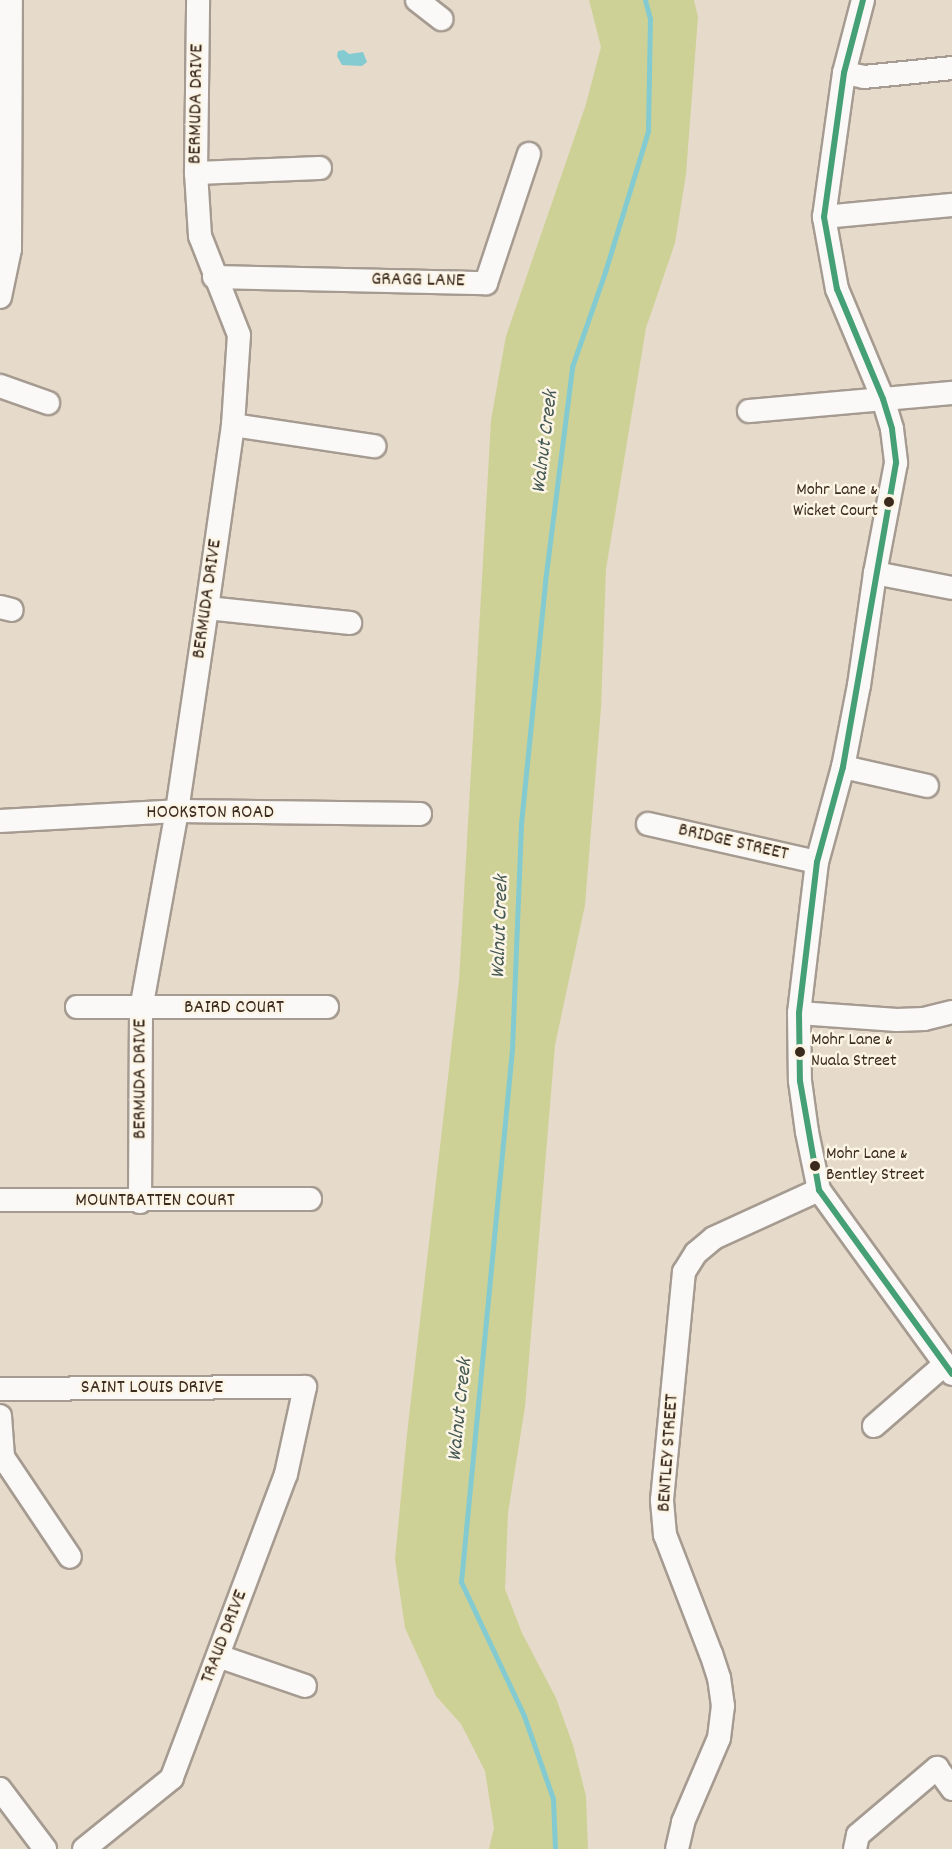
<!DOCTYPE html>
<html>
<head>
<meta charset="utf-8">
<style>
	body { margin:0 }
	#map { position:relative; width:952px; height:1849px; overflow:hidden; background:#e6daca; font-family:Dekko,sans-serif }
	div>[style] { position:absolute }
	.green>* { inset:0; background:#ced196 }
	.water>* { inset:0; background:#83cbd0 }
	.stream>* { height:4.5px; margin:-2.25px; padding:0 2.25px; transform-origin:2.25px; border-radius:2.25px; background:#83cbd0 }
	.roads { filter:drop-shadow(2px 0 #a59b91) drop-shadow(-2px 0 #a59b91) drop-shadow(0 2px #a59b91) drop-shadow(0 -2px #a59b91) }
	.minor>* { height:22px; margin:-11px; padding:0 11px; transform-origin:11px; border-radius:11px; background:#fbf9f7 }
	.bus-1>* { height:6px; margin:-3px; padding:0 3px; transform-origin:3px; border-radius:3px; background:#46a076 }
	.dots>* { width:16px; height:16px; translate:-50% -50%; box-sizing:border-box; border:3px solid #fcf5e5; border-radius:50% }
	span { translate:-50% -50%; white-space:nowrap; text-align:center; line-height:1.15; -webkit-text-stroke:5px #fcf5e5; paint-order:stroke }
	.bus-label { font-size:18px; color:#3b2a1e }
	.right { translate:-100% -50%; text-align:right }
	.left { translate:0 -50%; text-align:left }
	.street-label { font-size:20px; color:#3b2a1e }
	.water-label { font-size:21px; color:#445854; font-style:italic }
</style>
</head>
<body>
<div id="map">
	<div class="green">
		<i style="clip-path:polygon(589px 0,694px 0,698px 17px,686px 174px,675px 243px,646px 328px,606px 569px,601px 708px,585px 905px,555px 1045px,525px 1407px,508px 1513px,505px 1589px,522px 1633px,556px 1698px,573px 1745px,586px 1796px,588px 1849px,489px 1849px,494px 1828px,485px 1771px,461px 1724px,436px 1696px,405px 1628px,395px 1559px,407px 1434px,459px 981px,491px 420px,506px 336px,586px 104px,601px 47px)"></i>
	</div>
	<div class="water">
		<i style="clip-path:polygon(344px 50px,349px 54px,363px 52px,367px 62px,362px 66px,342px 65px,337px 56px,338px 51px)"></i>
	</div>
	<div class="stream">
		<i style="left:555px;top:1849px;width:50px;rotate:-92.3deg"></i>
		<i style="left:553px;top:1799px;width:88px;rotate:-109.3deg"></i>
		<i style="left:524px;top:1716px;width:148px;rotate:-115.2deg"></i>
		<i style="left:461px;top:1582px;width:535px;rotate:-84.53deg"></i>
		<i style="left:512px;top:1049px;width:225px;rotate:-87.7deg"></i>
		<i style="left:521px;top:824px;width:243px;rotate:-84.3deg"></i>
		<i style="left:545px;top:582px;width:217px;rotate:-82.8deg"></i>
		<i style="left:572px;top:367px;width:101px;rotate:-70.8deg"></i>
		<i style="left:605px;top:272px;width:147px;rotate:-73deg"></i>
		<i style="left:648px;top:131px;width:112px;rotate:-89deg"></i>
		<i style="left:650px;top:19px;width:20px;rotate:-105deg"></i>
	</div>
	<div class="roads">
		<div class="minor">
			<i style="left:417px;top:0;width:31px;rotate:38deg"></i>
			<i style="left:863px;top:0;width:75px;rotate:104.6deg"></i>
			<i style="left:844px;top:73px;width:145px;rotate:97.9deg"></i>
			<i style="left:824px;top:217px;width:73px;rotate:79.8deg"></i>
			<i style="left:837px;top:289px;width:119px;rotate:67.3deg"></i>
			<i style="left:883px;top:399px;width:31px;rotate:73deg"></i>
			<i style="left:892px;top:429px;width:34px;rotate:83deg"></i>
			<i style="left:896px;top:463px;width:112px;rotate:100.8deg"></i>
			<i style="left:875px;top:573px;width:113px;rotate:98.1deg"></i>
			<i style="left:859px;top:685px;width:84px;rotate:101deg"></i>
			<i style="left:843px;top:767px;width:98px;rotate:105.3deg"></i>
			<i style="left:817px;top:862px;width:152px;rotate:96.8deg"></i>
			<i style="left:799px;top:1013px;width:68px;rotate:89.2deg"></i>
			<i style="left:800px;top:1081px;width:51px;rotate:82.2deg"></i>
			<i style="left:807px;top:1132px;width:59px;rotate:78.3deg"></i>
			<i style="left:819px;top:1190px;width:227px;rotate:54.1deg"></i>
			<i style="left:844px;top:73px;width:20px;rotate:11deg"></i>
			<i style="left:864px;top:77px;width:88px;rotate:-5.8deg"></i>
			<i style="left:196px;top:173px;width:124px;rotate:-2.3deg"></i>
			<i style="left:824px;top:217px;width:129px;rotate:-5.4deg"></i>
			<i style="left:214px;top:277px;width:272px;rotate:1.3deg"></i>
			<i style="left:486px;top:283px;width:136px;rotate:-71.6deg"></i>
			<i style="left:0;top:297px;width:49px;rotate:-78.2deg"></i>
			<i style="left:10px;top:249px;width:249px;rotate:-89.8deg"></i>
			<i style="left:0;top:386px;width:51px;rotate:19.5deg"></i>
			<i style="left:749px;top:411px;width:204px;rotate:-5.1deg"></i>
			<i style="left:233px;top:425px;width:143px;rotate:8.5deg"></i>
			<i style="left:875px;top:573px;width:78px;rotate:11deg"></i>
			<i style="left:0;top:607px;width:12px;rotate:14deg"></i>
			<i style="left:207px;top:608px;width:144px;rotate:6deg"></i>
			<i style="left:843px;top:767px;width:86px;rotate:12.7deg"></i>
			<i style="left:0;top:821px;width:177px;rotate:-3.2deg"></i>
			<i style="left:177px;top:811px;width:243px;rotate:0.7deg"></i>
			<i style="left:648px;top:824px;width:173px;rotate:12.7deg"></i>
			<i style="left:77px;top:1007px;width:250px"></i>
			<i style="left:799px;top:1013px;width:98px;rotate:4.1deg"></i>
			<i style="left:897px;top:1020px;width:27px;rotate:-2deg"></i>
			<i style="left:924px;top:1019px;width:29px;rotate:-14deg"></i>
			<i style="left:0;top:1200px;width:310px;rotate:-0.2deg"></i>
			<i style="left:140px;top:1202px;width:193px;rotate:-89.7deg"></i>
			<i style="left:141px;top:1009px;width:201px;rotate:-79.7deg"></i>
			<i style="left:177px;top:811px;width:205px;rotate:-81.6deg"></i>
			<i style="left:207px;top:608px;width:185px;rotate:-81.9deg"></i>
			<i style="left:233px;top:425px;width:90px;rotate:-86.2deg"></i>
			<i style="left:239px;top:335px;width:106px;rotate:-111.5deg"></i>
			<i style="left:200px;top:236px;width:63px;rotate:-93.6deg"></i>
			<i style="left:196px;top:173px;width:173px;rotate:-89.3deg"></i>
			<i style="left:0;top:1389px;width:305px;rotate:-0.4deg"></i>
			<i style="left:305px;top:1387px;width:89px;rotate:102.3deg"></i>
			<i style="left:286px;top:1474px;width:325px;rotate:110.6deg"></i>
			<i style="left:172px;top:1778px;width:113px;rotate:141.1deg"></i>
			<i style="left:0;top:1416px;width:41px;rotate:85.8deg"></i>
			<i style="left:3px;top:1457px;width:120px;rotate:56.2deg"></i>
			<i style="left:874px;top:1426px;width:94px;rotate:-41.1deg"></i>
			<i style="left:218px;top:1656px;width:92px;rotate:19deg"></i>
			<i style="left:0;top:1789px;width:75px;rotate:53.1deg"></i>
			<i style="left:677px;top:1849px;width:28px;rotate:-77deg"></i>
			<i style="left:683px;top:1822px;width:91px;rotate:-66.8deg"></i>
			<i style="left:719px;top:1738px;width:32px;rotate:-83deg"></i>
			<i style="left:723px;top:1706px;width:28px;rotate:-98deg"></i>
			<i style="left:719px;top:1678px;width:25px;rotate:-108deg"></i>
			<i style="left:711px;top:1654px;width:128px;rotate:-111.1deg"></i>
			<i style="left:665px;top:1535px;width:35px;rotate:-95deg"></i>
			<i style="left:662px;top:1500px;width:229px;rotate:-84.5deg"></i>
			<i style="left:684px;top:1272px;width:22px;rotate:-58deg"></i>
			<i style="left:696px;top:1253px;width:23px;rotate:-40deg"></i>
			<i style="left:714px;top:1238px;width:115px;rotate:-24.6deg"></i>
			<i style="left:855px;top:1849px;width:14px;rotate:-78deg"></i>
			<i style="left:858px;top:1835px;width:104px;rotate:-40.3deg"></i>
			<i style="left:937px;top:1768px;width:26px;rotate:54deg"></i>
		</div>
	</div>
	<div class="bus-1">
		<i style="left:863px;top:0;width:75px;rotate:104.6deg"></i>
		<i style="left:844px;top:73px;width:145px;rotate:97.9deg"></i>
		<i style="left:824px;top:217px;width:73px;rotate:79.8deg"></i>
		<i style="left:837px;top:289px;width:119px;rotate:67.3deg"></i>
		<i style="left:883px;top:399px;width:31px;rotate:73deg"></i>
		<i style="left:892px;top:429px;width:34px;rotate:83deg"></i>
		<i style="left:896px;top:463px;width:309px;rotate:99.9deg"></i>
		<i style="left:843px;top:767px;width:98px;rotate:105.3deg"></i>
		<i style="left:817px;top:862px;width:152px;rotate:96.8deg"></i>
		<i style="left:799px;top:1013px;width:68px;rotate:89.2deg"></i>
		<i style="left:800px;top:1081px;width:111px;rotate:80.1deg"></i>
		<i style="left:819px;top:1190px;width:227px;rotate:54.1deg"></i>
	</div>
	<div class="dots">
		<i style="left:889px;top:502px;background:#3b2a1e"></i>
		<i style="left:800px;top:1052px;background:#3b2a1e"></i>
		<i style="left:815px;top:1166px;background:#3b2a1e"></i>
	</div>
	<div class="bus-label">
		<span class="right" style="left:878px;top:502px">Mohr Lane &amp;<br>Wicket Court</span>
		<span class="left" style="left:811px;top:1052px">Mohr Lane &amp;<br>Nuala Street</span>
		<span class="left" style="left:826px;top:1166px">Mohr Lane &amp;<br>Bentley Street</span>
	</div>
	<div class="street-label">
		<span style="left:197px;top:104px;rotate:-89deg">BERMUDA DRIVE</span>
		<span style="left:418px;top:281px;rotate:1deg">GRAGG LANE</span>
		<span style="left:208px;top:599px;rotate:-82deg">BERMUDA DRIVE</span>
		<span style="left:210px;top:813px">HOOKSTON ROAD</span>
		<span style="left:733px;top:843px;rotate:13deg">BRIDGE STREET</span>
		<span style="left:234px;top:1008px">BAIRD COURT</span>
		<span style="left:141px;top:1079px;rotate:-90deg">BERMUDA DRIVE</span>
		<span style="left:155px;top:1201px">MOUNTBATTEN COURT</span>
		<span style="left:152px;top:1388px">SAINT LOUIS DRIVE</span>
		<span style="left:669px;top:1453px;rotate:-86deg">BENTLEY STREET</span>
		<span style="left:225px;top:1637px;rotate:-69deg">TRAUD DRIVE</span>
	</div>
	<div class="water-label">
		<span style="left:546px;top:442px;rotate:-83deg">Walnut Creek</span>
		<span style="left:501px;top:927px;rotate:-88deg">Walnut Creek</span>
		<span style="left:461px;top:1410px;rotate:-84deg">Walnut Creek</span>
	</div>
</div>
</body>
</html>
